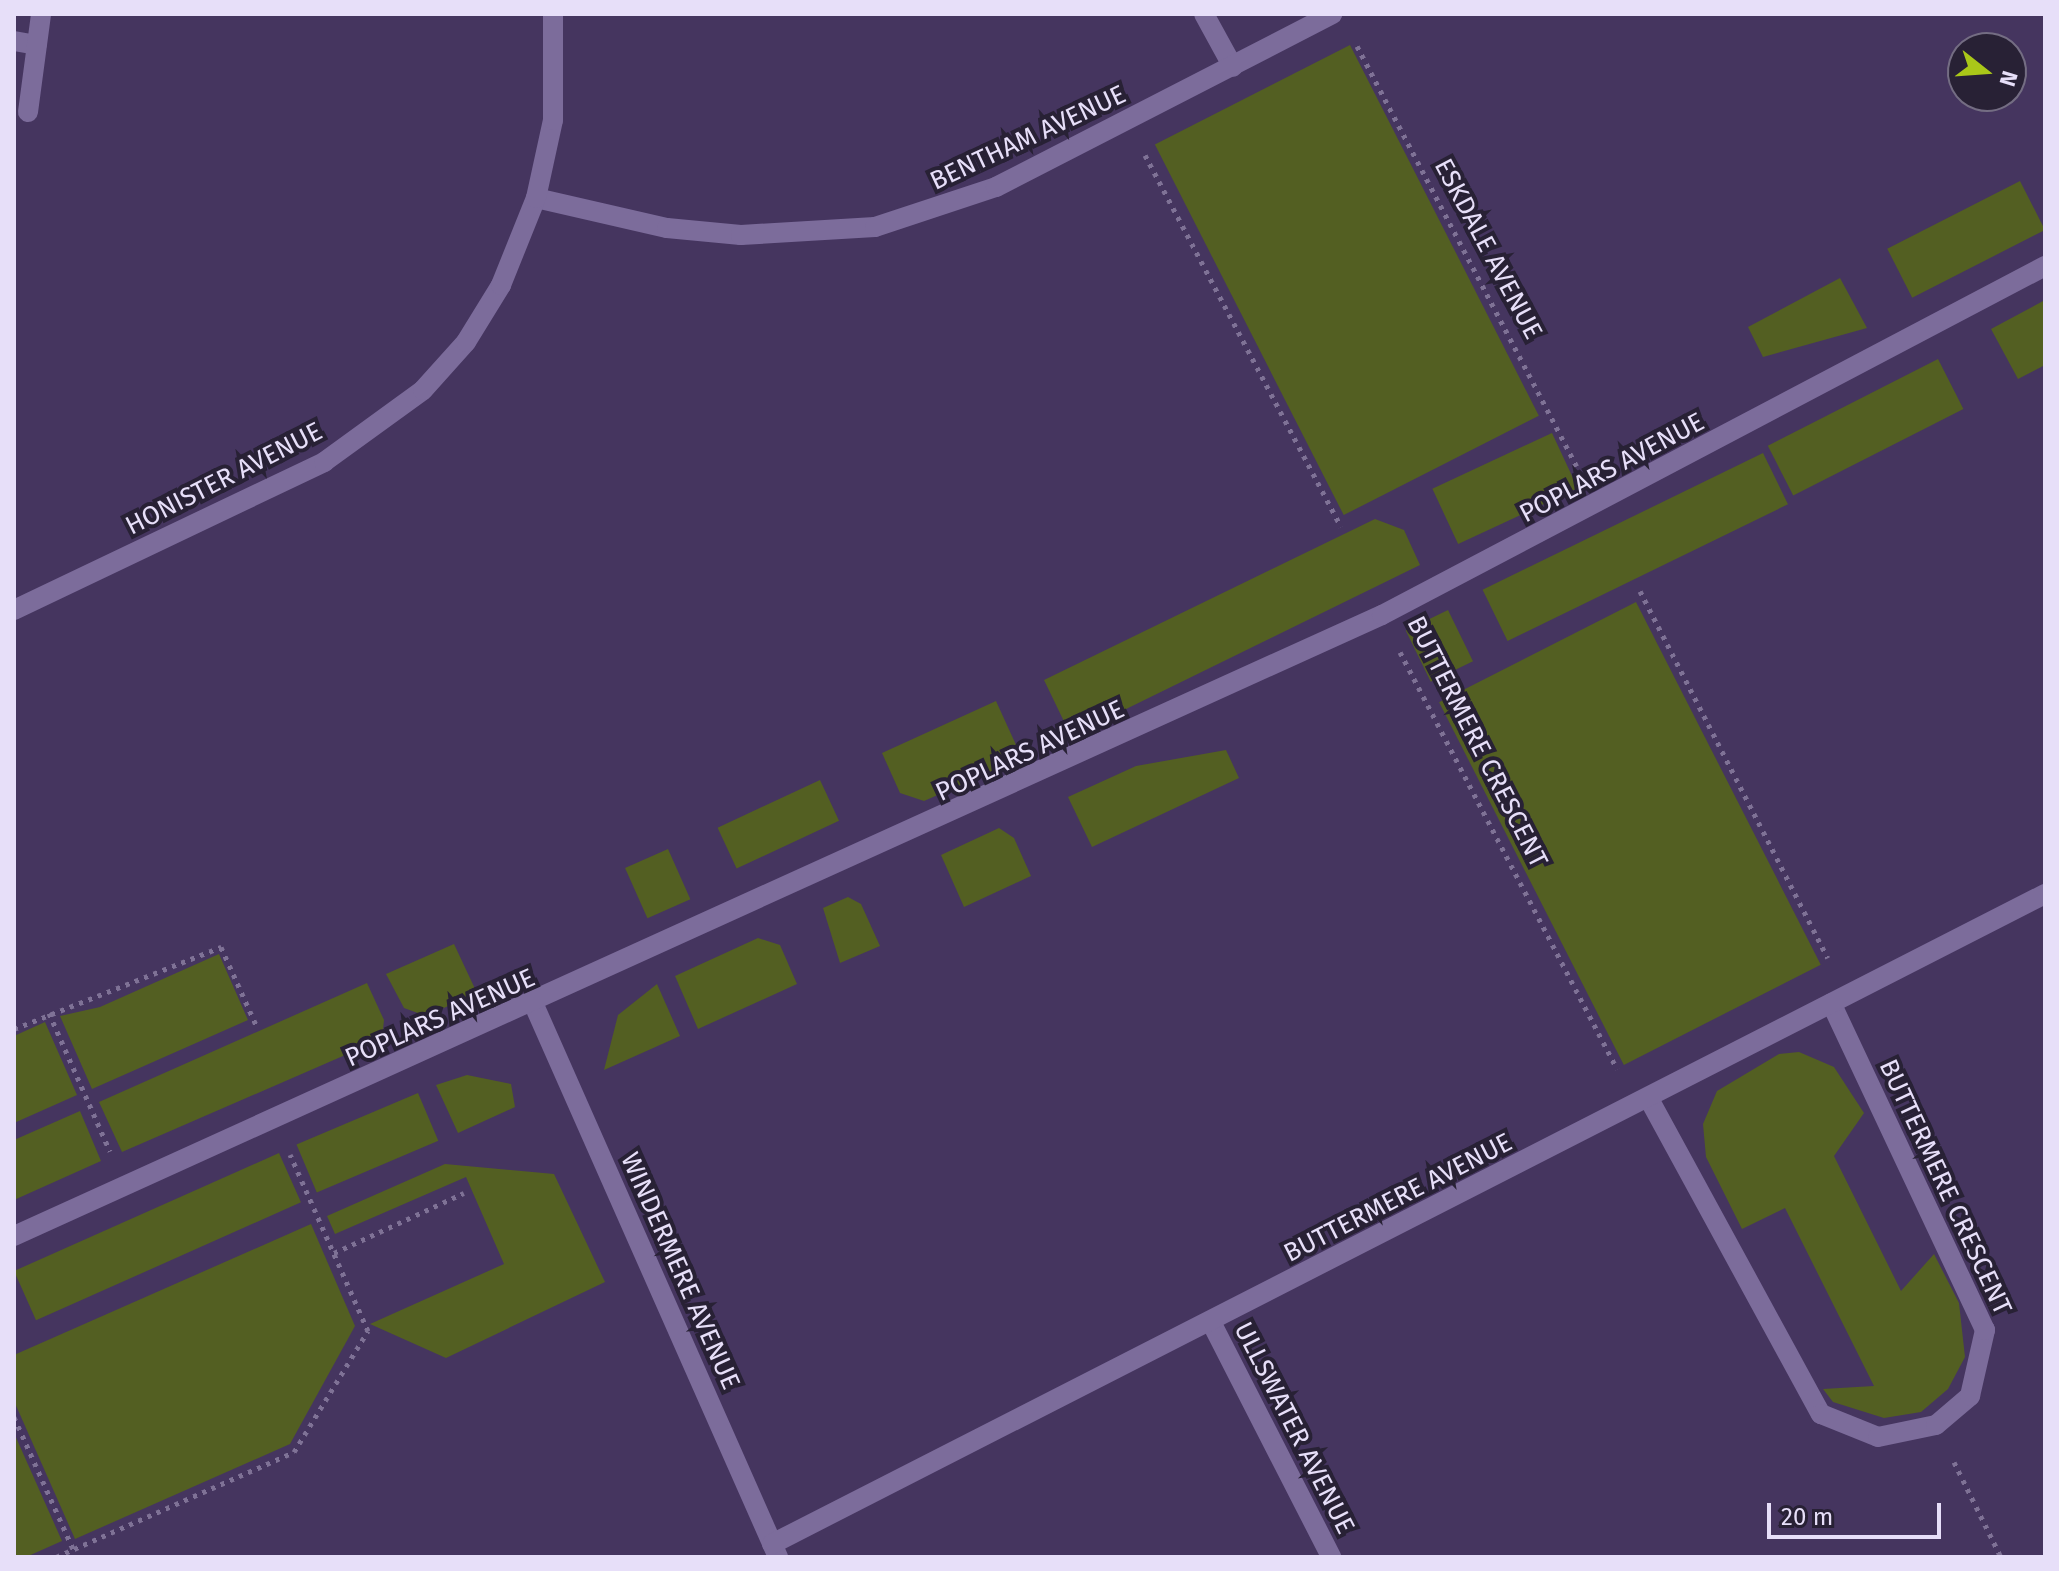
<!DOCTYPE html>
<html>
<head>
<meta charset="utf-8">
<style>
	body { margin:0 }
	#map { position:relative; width:2059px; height:1571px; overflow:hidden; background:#45355f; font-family:"Fira Sans",sans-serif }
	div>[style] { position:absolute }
	.green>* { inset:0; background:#535f22; transform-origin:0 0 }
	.path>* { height:5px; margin-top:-2.5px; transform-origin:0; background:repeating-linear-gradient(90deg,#7f7296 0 4px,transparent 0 10px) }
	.minor>* { height:20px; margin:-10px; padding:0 10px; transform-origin:10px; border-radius:10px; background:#7c6c9b }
	.tertiary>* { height:20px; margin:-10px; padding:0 10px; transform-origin:10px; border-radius:10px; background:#7c6c9b }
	span { translate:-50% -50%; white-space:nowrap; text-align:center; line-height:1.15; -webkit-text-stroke:8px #282135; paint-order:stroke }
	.street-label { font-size:26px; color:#e7dff9 }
	.frame { position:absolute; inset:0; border:16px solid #e7dff9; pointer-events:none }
	.north { position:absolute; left:1947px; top:32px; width:80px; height:80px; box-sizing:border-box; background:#282135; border:2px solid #746d83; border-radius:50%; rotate:107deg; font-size:22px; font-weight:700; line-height:32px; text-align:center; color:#e7dff9 }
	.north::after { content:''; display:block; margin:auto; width:28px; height:36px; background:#aac719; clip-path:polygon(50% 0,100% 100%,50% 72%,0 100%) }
	.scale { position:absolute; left:1767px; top:1503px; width:174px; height:36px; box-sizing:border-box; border:4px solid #e7dff9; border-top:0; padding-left:10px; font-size:24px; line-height:28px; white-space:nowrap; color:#e7dff9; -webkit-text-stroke:6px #282135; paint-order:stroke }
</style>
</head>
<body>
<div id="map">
	<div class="green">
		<i style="left:1350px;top:45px;width:416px;height:219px;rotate:63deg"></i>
		<i style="left:2020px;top:181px;width:55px;height:149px;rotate:63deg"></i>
		<i style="clip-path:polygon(1840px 278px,1867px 328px,1763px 357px,1748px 327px)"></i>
		<i style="clip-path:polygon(2045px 300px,2045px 365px,2018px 379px,1991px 329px)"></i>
		<i style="left:1938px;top:359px;width:56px;height:191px;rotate:63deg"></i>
		<i style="left:1552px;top:433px;width:61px;height:132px;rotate:65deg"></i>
		<i style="left:1763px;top:453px;width:57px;height:312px;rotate:64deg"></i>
		<i style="clip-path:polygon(1375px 519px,1404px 530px,1420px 565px,1071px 736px,1044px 680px)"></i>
		<i style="left:1636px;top:602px;width:407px;height:221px;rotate:63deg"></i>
		<i style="left:1448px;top:610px;width:57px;height:47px;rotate:64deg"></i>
		<i style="clip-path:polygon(996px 701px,1022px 758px,924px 801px,900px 793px,882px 753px)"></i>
		<i style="clip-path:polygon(1226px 750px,1239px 778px,1092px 847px,1068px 797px,1136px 766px)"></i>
		<i style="left:820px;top:780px;width:45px;height:113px;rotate:65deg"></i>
		<i style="clip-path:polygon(999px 828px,1014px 838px,1031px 876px,964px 907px,941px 855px)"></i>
		<i style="left:668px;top:849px;width:55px;height:47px;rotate:66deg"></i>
		<i style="clip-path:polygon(848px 897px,861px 904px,880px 946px,840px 963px,823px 908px)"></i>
		<i style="clip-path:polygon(758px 938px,780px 945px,797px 984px,698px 1029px,675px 976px)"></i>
		<i style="clip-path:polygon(454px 944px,477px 993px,426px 1016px,404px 1008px,386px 974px)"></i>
		<i style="clip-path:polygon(219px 954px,248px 1020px,92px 1089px,60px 1016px,100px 1007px)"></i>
		<i style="clip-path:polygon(367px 983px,384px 1020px,382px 1039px,122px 1152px,99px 1102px)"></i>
		<i style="clip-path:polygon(657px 984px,680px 1036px,604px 1070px,618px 1015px)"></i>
		<i style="clip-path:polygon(45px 1022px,77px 1095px,14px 1123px,14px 1036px)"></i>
		<i style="clip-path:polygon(1799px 1052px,1834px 1067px,1864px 1113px,1834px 1156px,1901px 1291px,1934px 1254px,1959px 1303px,1965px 1357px,1948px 1389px,1921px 1412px,1884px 1418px,1833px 1402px,1823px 1389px,1874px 1386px,1785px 1208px,1742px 1229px,1706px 1157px,1703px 1124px,1717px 1091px,1779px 1054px)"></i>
		<i style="clip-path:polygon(467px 1075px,511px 1084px,515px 1107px,458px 1133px,436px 1085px)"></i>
		<i style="left:418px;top:1093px;width:52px;height:132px;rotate:67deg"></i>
		<i style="clip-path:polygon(80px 1111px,101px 1161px,14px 1200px,14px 1140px)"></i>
		<i style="left:279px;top:1153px;width:54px;height:290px;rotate:66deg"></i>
		<i style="clip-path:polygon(445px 1164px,554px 1174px,605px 1282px,446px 1358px,370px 1324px,504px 1264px,466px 1177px,335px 1234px,327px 1216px)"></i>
		<i style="clip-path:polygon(311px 1224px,355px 1326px,290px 1444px,75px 1539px,14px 1401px,14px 1355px)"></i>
		<i style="clip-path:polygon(14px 1433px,62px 1541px,26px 1557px,14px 1557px)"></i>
	</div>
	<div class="path">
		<i style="left:1357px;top:46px;width:474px;rotate:62.4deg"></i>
		<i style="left:1145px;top:155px;width:420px;rotate:62.2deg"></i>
		<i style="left:1640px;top:591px;width:412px;rotate:62.9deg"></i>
		<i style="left:1400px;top:652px;width:470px;rotate:62.5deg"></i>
		<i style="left:49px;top:1013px;width:151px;rotate:66.2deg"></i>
		<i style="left:14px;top:1029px;width:223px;rotate:-21.6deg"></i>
		<i style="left:221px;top:947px;width:85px;rotate:65.8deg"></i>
		<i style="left:334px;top:1253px;width:143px;rotate:-24.8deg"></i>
		<i style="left:14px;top:1417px;width:145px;rotate:65.9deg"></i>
		<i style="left:1954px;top:1462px;width:106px;rotate:63.7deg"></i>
		<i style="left:56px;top:1557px;width:260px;rotate:-23.8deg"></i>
		<i style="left:294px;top:1452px;width:142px;rotate:-58.6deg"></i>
		<i style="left:368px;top:1331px;width:193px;rotate:-113.8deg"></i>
	</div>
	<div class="minor">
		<i style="left:1204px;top:14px;width:60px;rotate:61.3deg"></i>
		<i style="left:14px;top:41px;width:23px;rotate:10deg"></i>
		<i style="left:28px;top:112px;width:99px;rotate:-82.4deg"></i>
		<i style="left:536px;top:198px;width:134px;rotate:12.9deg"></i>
		<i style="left:667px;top:228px;width:74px;rotate:5.4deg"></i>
		<i style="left:741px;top:235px;width:134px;rotate:-3.4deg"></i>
		<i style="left:875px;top:227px;width:127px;rotate:-18.3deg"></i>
		<i style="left:996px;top:187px;width:378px;rotate:-27.2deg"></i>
		<i style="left:14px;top:610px;width:344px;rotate:-25.5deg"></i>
		<i style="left:324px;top:462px;width:122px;rotate:-36deg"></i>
		<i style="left:423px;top:390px;width:64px;rotate:-48.1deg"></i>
		<i style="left:466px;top:342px;width:67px;rotate:-58.4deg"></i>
		<i style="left:501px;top:285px;width:94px;rotate:-68.1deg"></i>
		<i style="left:536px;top:198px;width:80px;rotate:-77.7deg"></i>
		<i style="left:553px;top:120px;width:106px;rotate:-90deg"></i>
		<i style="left:534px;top:1005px;width:604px;rotate:66.15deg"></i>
		<i style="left:1649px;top:1099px;width:359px;rotate:61.4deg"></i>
		<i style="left:1821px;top:1414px;width:61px;rotate:22deg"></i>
		<i style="left:1878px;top:1437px;width:59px;rotate:-11.7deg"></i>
		<i style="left:1936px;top:1425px;width:45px;rotate:-40.5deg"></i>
		<i style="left:1970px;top:1396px;width:68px;rotate:-77.2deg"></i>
		<i style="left:1985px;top:1330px;width:361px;rotate:-115.2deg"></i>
		<i style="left:1211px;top:1322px;width:264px;rotate:62.9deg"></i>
		<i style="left:772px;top:1544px;width:1429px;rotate:-27.05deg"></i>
	</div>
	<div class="tertiary">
		<i style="left:14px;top:1236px;width:1502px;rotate:-24.42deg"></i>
		<i style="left:1382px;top:615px;width:749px;rotate:-27.76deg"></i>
	</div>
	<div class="street-label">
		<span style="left:1028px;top:138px;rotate:-25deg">BENTHAM AVENUE</span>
		<span style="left:1488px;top:249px;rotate:62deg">ESKDALE AVENUE</span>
		<span style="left:1612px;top:468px;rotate:-28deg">POPLARS AVENUE</span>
		<span style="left:224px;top:479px;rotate:-27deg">HONISTER AVENUE</span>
		<span style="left:1477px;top:742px;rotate:63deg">BUTTERMERE CRESCENT</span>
		<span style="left:1030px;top:751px;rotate:-25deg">POPLARS AVENUE</span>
		<span style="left:440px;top:1018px;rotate:-24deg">POPLARS AVENUE</span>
		<span style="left:1945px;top:1187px;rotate:65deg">BUTTERMERE CRESCENT</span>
		<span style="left:1398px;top:1198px;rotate:-27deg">BUTTERMERE AVENUE</span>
		<span style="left:680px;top:1271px;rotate:66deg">WINDERMERE AVENUE</span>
		<span style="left:1294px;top:1428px;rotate:63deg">ULLSWATER AVENUE</span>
	</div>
	<div class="frame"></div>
	<div class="north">N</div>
	<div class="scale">20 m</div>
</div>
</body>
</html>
